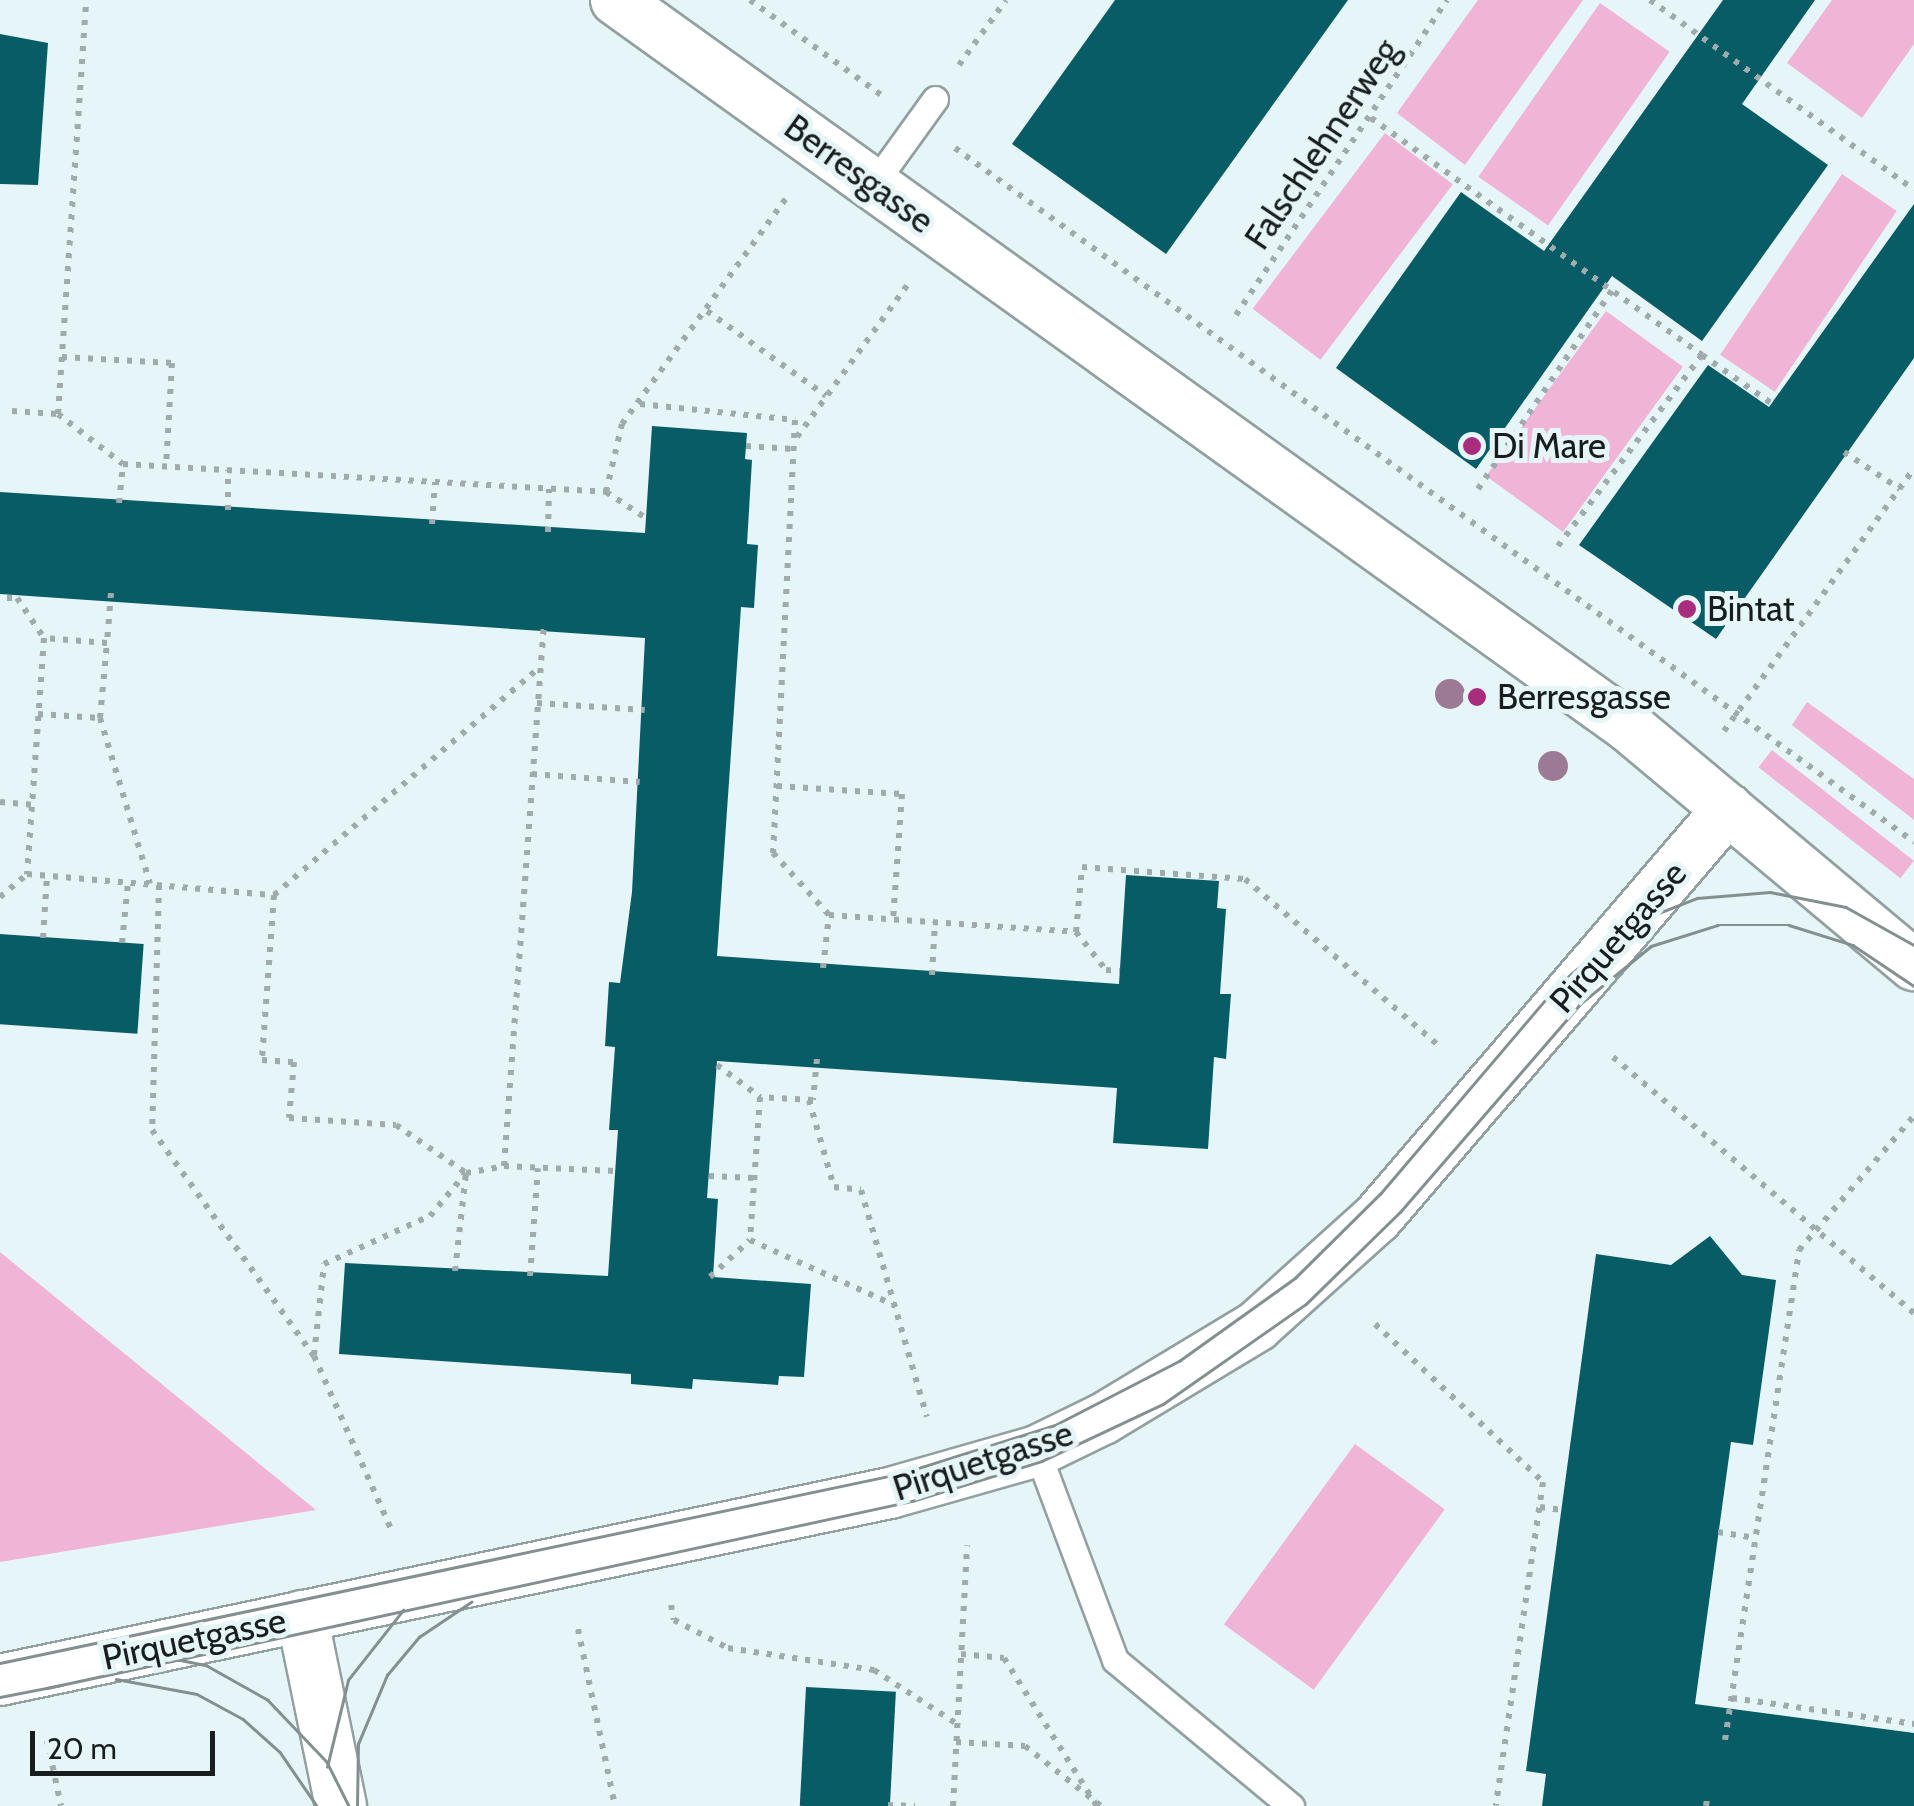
<!DOCTYPE html>
<html>
<head>
<meta charset="utf-8">
<style>
	body { margin:0 }
	#map { position:relative; width:1914px; height:1806px; overflow:hidden; background:#e6f5f7; font-family:Cabin,sans-serif }
	div>[style] { position:absolute }
	.green>* { inset:0; background:#f0b5d6; transform-origin:0 0 }
	.building>* { inset:0; background:#085c65; transform-origin:0 0 }
	.path>* { height:6px; margin-top:-3px; transform-origin:0; background:repeating-linear-gradient(90deg,#9fabac 0 5px,transparent 0 13px) }
	.roads { filter:drop-shadow(2px 0 #92a0a2) drop-shadow(-2px 0 #92a0a2) drop-shadow(0 2px #92a0a2) drop-shadow(0 -2px #92a0a2) }
	.service>* { height:25px; margin:-12.5px; padding:0 12.5px; transform-origin:12.5px; border-radius:12.5px; background:#fff }
	.minor>* { height:50px; margin:-25px; padding:0 25px; transform-origin:25px; border-radius:25px; background:#fff }
	.tram>* { height:2.5px; margin:-1.25px; padding:0 1.25px; transform-origin:1.25px; border-radius:1.25px; background:#848f90 }
	.trees>* { width:30px; height:30px; margin:-15px; border-radius:50%; background:#9c7a96 }
	.dots>* { width:28px; height:28px; translate:-50% -50%; box-sizing:border-box; border:5px solid #e6f5f7; border-radius:50% }
	span { translate:-50% -50%; white-space:nowrap; text-align:center; line-height:1.15; -webkit-text-stroke:10px #e6f5f7; paint-order:stroke }
	.street-label { font-size:35px; color:#181e1f }
	.poi-label { font-size:35px; color:#181e1f }
	.left { translate:0 -50%; text-align:left }
	.scale { position:absolute; left:30px; top:1731px; width:185px; height:45px; box-sizing:border-box; border:5px solid #181e1f; border-top:0; padding-left:12px; font-size:30px; line-height:35px; white-space:nowrap; color:#181e1f; -webkit-text-stroke:8px #e6f5f7; paint-order:stroke }
</style>
</head>
<body>
<div id="map">
	<div class="green">
		<i style="clip-path:polygon(1478px 0,1583px 0,1465px 165px,1397px 113px)"></i>
		<i style="clip-path:polygon(1832px 0,1914px 0,1914px 44px,1862px 118px,1787px 63px)"></i>
		<i style="left:1600px;top:3px;width:85px;height:212px;rotate:35deg"></i>
		<i style="left:1385px;top:133px;width:85px;height:220px;rotate:37deg"></i>
		<i style="left:1842px;top:174px;width:66px;height:218px;rotate:34deg"></i>
		<i style="left:1606px;top:311px;width:95px;height:204px;rotate:36deg"></i>
		<i style="clip-path:polygon(1807px 702px,1914px 779px,1914px 820px,1792px 725px)"></i>
		<i style="left:1772px;top:750px;width:180px;height:22px;rotate:38deg"></i>
		<i style="clip-path:polygon(0 1252px,316px 1510px,0 1562px)"></i>
		<i style="left:1355px;top:1444px;width:111px;height:223px;rotate:36deg"></i>
	</div>
	<div class="building">
		<i style="clip-path:polygon(1115px 0,1348px 0,1166px 254px,1012px 144px)"></i>
		<i style="clip-path:polygon(1723px 0,1815px 0,1742px 104px,1828px 165px,1702px 341px,1612px 276px,1476px 469px,1336px 368px,1461px 192px,1544px 251px)"></i>
		<i style="clip-path:polygon(0 34px,48px 43px,38px 185px,0 184px)"></i>
		<i style="clip-path:polygon(1914px 204px,1914px 358px,1716px 639px,1579px 545px,1708px 365px,1769px 407px)"></i>
		<i style="clip-path:polygon(652px 426px,747px 433px,745px 459px,752px 460px,747px 544px,758px 545px,754px 608px,741px 607px,717px 956px,1119px 984px,1126px 875px,1219px 881px,1217px 908px,1226px 909px,1220px 994px,1231px 994px,1226px 1059px,1214px 1057px,1208px 1149px,1113px 1143px,1117px 1088px,717px 1061px,707px 1198px,718px 1199px,713px 1277px,811px 1284px,804px 1377px,779px 1376px,778px 1385px,693px 1379px,692px 1389px,631px 1384px,631px 1374px,339px 1354px,345px 1263px,608px 1276px,618px 1130px,609px 1130px,615px 1047px,605px 1046px,609px 982px,620px 983px,632px 892px,645px 638px,0 594px,0 492px,645px 533px)"></i>
		<i style="left:0;top:934px;width:144px;height:90px;rotate:4deg"></i>
		<i style="clip-path:polygon(1710px 1236px,1742px 1275px,1776px 1280px,1753px 1445px,1731px 1442px,1695px 1704px,1914px 1733px,1914px 1806px,1542px 1806px,1546px 1774px,1526px 1771px,1596px 1254px,1671px 1265px)"></i>
		<i style="left:806px;top:1687px;width:90px;height:119px;rotate:3deg"></i>
	</div>
	<div class="path">
		<i style="left:750px;top:0;width:165px;rotate:35.9deg"></i>
		<i style="left:1650px;top:0;width:325px;rotate:35.7deg"></i>
		<i style="left:959px;top:65px;width:80px;rotate:-54.1deg"></i>
		<i style="left:1371px;top:118px;width:407px;rotate:35.6deg"></i>
		<i style="left:955px;top:148px;width:1184px;rotate:35.89deg"></i>
		<i style="left:707px;top:311px;width:146px;rotate:35.5deg"></i>
		<i style="left:1236px;top:315px;width:379px;rotate:-56.2deg"></i>
		<i style="left:62px;top:357px;width:110px;rotate:3.1deg"></i>
		<i style="left:172px;top:363px;width:103px;rotate:93.3deg"></i>
		<i style="left:640px;top:404px;width:156px;rotate:5.9deg"></i>
		<i style="left:795px;top:420px;width:434px;rotate:92.9deg"></i>
		<i style="left:773px;top:853px;width:84px;rotate:47.9deg"></i>
		<i style="left:829px;top:915px;width:248px;rotate:3.9deg"></i>
		<i style="left:1076px;top:932px;width:65px;rotate:-84.7deg"></i>
		<i style="left:1082px;top:867px;width:163px;rotate:4.2deg"></i>
		<i style="left:1245px;top:879px;width:255px;rotate:40.7deg"></i>
		<i style="left:12px;top:411px;width:46px;rotate:3.7deg"></i>
		<i style="left:58px;top:414px;width:415px;rotate:-86.1deg"></i>
		<i style="left:58px;top:414px;width:82px;rotate:37.6deg"></i>
		<i style="left:123px;top:464px;width:484px;rotate:3.3deg"></i>
		<i style="left:606px;top:492px;width:70px;rotate:-76.8deg"></i>
		<i style="left:622px;top:424px;width:281px;rotate:-54deg"></i>
		<i style="left:797px;top:437px;width:189px;rotate:-54deg"></i>
		<i style="left:746px;top:446px;width:47px;rotate:3.7deg"></i>
		<i style="left:1844px;top:452px;width:67px;rotate:33.5deg"></i>
		<i style="left:1478px;top:489px;width:240px;rotate:-56deg"></i>
		<i style="left:606px;top:492px;width:48px;rotate:33deg"></i>
		<i style="left:119px;top:503px;width:39px;rotate:-84deg"></i>
		<i style="left:228px;top:510px;width:40px;rotate:-90deg"></i>
		<i style="left:432px;top:524px;width:42px;rotate:-85.9deg"></i>
		<i style="left:548px;top:532px;width:43px;rotate:-88.7deg"></i>
		<i style="left:1558px;top:546px;width:239px;rotate:-53deg"></i>
		<i style="left:1702px;top:355px;width:84px;rotate:34.8deg"></i>
		<i style="left:111px;top:593px;width:50px;rotate:94.6deg"></i>
		<i style="left:107px;top:643px;width:63px;rotate:-175.5deg"></i>
		<i style="left:44px;top:638px;width:237px;rotate:94.1deg"></i>
		<i style="left:27px;top:874px;width:248px;rotate:4.9deg"></i>
		<i style="left:274px;top:895px;width:350px;rotate:-40.6deg"></i>
		<i style="left:7px;top:598px;width:10px"></i>
		<i style="left:17px;top:598px;width:48px;rotate:56deg"></i>
		<i style="left:537px;top:703px;width:108px;rotate:3.7deg"></i>
		<i style="left:38px;top:714px;width:62px;rotate:3.7deg"></i>
		<i style="left:100px;top:718px;width:75px;rotate:-84.7deg"></i>
		<i style="left:100px;top:718px;width:173px;rotate:73.2deg"></i>
		<i style="left:1724px;top:731px;width:324px;rotate:-54.1deg"></i>
		<i style="left:532px;top:774px;width:108px;rotate:4.2deg"></i>
		<i style="left:777px;top:786px;width:125px;rotate:3.7deg"></i>
		<i style="left:902px;top:794px;width:125px;rotate:94.1deg"></i>
		<i style="left:0;top:802px;width:32px;rotate:5deg"></i>
		<i style="left:159px;top:885px;width:245px;rotate:91.6deg"></i>
		<i style="left:152px;top:1130px;width:278px;rotate:54.4deg"></i>
		<i style="left:314px;top:1356px;width:192px;rotate:66deg"></i>
		<i style="left:274px;top:895px;width:165px;rotate:94.2deg"></i>
		<i style="left:262px;top:1060px;width:32px;rotate:4deg"></i>
		<i style="left:294px;top:1062px;width:56px;rotate:95.1deg"></i>
		<i style="left:289px;top:1118px;width:107px;rotate:3.7deg"></i>
		<i style="left:396px;top:1125px;width:85px;rotate:34.4deg"></i>
		<i style="left:466px;top:1173px;width:39px;rotate:-10deg"></i>
		<i style="left:504px;top:1166px;width:111px;rotate:2.6deg"></i>
		<i style="left:0;top:897px;width:35px;rotate:-40deg"></i>
		<i style="left:1076px;top:932px;width:48px;rotate:51.7deg"></i>
		<i style="left:1106px;top:970px;width:14px;rotate:4deg"></i>
		<i style="left:43px;top:938px;width:62px;rotate:-86.3deg"></i>
		<i style="left:122px;top:943px;width:60px;rotate:-84.3deg"></i>
		<i style="left:823px;top:968px;width:53px;rotate:-83.5deg"></i>
		<i style="left:932px;top:975px;width:53px;rotate:-86.8deg"></i>
		<i style="left:1613px;top:1057px;width:395px;rotate:40.4deg"></i>
		<i style="left:817px;top:1059px;width:41px;rotate:95.6deg"></i>
		<i style="left:813px;top:1100px;width:53px;rotate:-176.8deg"></i>
		<i style="left:760px;top:1097px;width:143px;rotate:94deg"></i>
		<i style="left:750px;top:1240px;width:160px;rotate:24.3deg"></i>
		<i style="left:717px;top:1065px;width:54px;rotate:36.7deg"></i>
		<i style="left:809px;top:1100px;width:91px;rotate:74deg"></i>
		<i style="left:834px;top:1187px;width:27px;rotate:6deg"></i>
		<i style="left:861px;top:1190px;width:236px;rotate:73.8deg"></i>
		<i style="left:504px;top:1166px;width:545px;rotate:-85.79deg"></i>
		<i style="left:709px;top:1176px;width:45px;rotate:2.5deg"></i>
		<i style="left:455px;top:1271px;width:99px;rotate:-83.6deg"></i>
		<i style="left:530px;top:1276px;width:108px;rotate:-85.8deg"></i>
		<i style="left:710px;top:1277px;width:54px;rotate:-42.8deg"></i>
		<i style="left:1375px;top:1324px;width:231px;rotate:43.2deg"></i>
		<i style="left:1543px;top:1482px;width:327px;rotate:98.3deg"></i>
		<i style="left:314px;top:1355px;width:92px;rotate:-83.7deg"></i>
		<i style="left:324px;top:1264px;width:116px;rotate:-24.4deg"></i>
		<i style="left:430px;top:1216px;width:56px;rotate:-50.1deg"></i>
		<i style="left:1540px;top:1507px;width:22px;rotate:8deg"></i>
		<i style="left:1718px;top:1532px;width:38px;rotate:9deg"></i>
		<i style="left:671px;top:1605px;width:15px;rotate:79deg"></i>
		<i style="left:674px;top:1620px;width:61px;rotate:27.4deg"></i>
		<i style="left:728px;top:1648px;width:148px;rotate:8.6deg"></i>
		<i style="left:874px;top:1670px;width:99px;rotate:33deg"></i>
		<i style="left:578px;top:1629px;width:181px;rotate:78.2deg"></i>
		<i style="left:961px;top:1654px;width:43px;rotate:5.3deg"></i>
		<i style="left:1004px;top:1658px;width:175px;rotate:57.9deg"></i>
		<i style="left:1732px;top:1698px;width:184px;rotate:8.1deg"></i>
		<i style="left:47px;top:1740px;width:67px;rotate:78deg"></i>
		<i style="left:1725px;top:1740px;width:496px;rotate:-81.4deg"></i>
		<i style="left:1799px;top:1250px;width:177px;rotate:-49.4deg"></i>
		<i style="left:956px;top:1742px;width:69px;rotate:3.3deg"></i>
		<i style="left:1025px;top:1746px;width:97px;rotate:38.3deg"></i>
		<i style="left:888px;top:1805px;width:27px;rotate:2deg"></i>
		<i style="left:953px;top:1806px;width:261px;rotate:-86.9deg"></i>
		<i style="left:1706px;top:1806px;width:7px;rotate:-82deg"></i>
	</div>
	<div class="roads">
		<div class="service">
			<i style="left:873px;top:185px;width:106px;rotate:-54.2deg"></i>
			<i style="left:1037px;top:1451px;width:223px;rotate:69.5deg"></i>
			<i style="left:1115px;top:1660px;width:229px;rotate:39.7deg"></i>
		</div>
		<div class="minor">
			<i style="left:616px;top:0;width:1245px;rotate:35.66deg"></i>
			<i style="left:1628px;top:726px;width:373px;rotate:39.9deg"></i>
			<i style="left:302px;top:1616px;width:194px;rotate:78.4deg"></i>
			<i style="left:0;top:1680px;width:909px;rotate:-11.87deg"></i>
			<i style="left:890px;top:1493px;width:153px;rotate:-15.9deg"></i>
			<i style="left:1037px;top:1451px;width:73px;rotate:-25.9deg"></i>
			<i style="left:1103px;top:1419px;width:180px;rotate:-31.1deg"></i>
			<i style="left:1257px;top:1326px;width:161px;rotate:-42deg"></i>
			<i style="left:1377px;top:1218px;width:539px;rotate:-49.36deg"></i>
		</div>
	</div>
	<div class="tram">
		<i style="left:115px;top:1647px;width:93px;rotate:11.2deg"></i>
		<i style="left:206px;top:1665px;width:71px;rotate:29.4deg"></i>
		<i style="left:268px;top:1700px;width:86px;rotate:46.4deg"></i>
		<i style="left:327px;top:1762px;width:49px;rotate:63.4deg"></i>
		<i style="left:0;top:1663px;width:923px;rotate:-11.88deg"></i>
		<i style="left:903px;top:1473px;width:159px;rotate:-17.5deg"></i>
		<i style="left:1055px;top:1425px;width:140px;rotate:-27.3deg"></i>
		<i style="left:1179px;top:1361px;width:143px;rotate:-35.6deg"></i>
		<i style="left:1295px;top:1278px;width:120px;rotate:-44.7deg"></i>
		<i style="left:1380px;top:1194px;width:272px;rotate:-49.6deg"></i>
		<i style="left:1556px;top:987px;width:95px;rotate:-40.7deg"></i>
		<i style="left:1628px;top:925px;width:74px;rotate:-21.4deg"></i>
		<i style="left:1697px;top:898px;width:73px;rotate:-4.7deg"></i>
		<i style="left:1770px;top:892px;width:77px;rotate:11.2deg"></i>
		<i style="left:1846px;top:907px;width:78px;rotate:29.2deg"></i>
		<i style="left:116px;top:1679px;width:82px;rotate:10.5deg"></i>
		<i style="left:197px;top:1694px;width:52px;rotate:28.5deg"></i>
		<i style="left:243px;top:1719px;width:50px;rotate:41.7deg"></i>
		<i style="left:280px;top:1752px;width:65px;rotate:55.6deg"></i>
		<i style="left:47px;top:1688px;width:885px;rotate:-12.2deg"></i>
		<i style="left:912px;top:1501px;width:136px;rotate:-17.1deg"></i>
		<i style="left:1042px;top:1461px;width:134px;rotate:-25.2deg"></i>
		<i style="left:1163px;top:1404px;width:174px;rotate:-35deg"></i>
		<i style="left:1306px;top:1304px;width:132px;rotate:-44.4deg"></i>
		<i style="left:1400px;top:1212px;width:274px;rotate:-49.1deg"></i>
		<i style="left:1579px;top:1005px;width:93px;rotate:-39.3deg"></i>
		<i style="left:1651px;top:946px;width:70px;rotate:-17.4deg"></i>
		<i style="left:1718px;top:925px;width:71px"></i>
		<i style="left:1789px;top:925px;width:67px;rotate:17.4deg"></i>
		<i style="left:1853px;top:945px;width:73px;rotate:33.9deg"></i>
		<i style="left:0;top:1697px;width:63px;rotate:-11deg"></i>
		<i style="left:327px;top:1767px;width:89px;rotate:-76.4deg"></i>
		<i style="left:348px;top:1680px;width:89px;rotate:-51.8deg"></i>
		<i style="left:357px;top:1806px;width:62px;rotate:-89.1deg"></i>
		<i style="left:358px;top:1744px;width:75px;rotate:-67.2deg"></i>
		<i style="left:387px;top:1675px;width:50px;rotate:-49.9deg"></i>
		<i style="left:419px;top:1637px;width:63px;rotate:-33.9deg"></i>
	</div>
	<div class="trees">
		<i style="left:1450px;top:694px"></i>
		<i style="left:1553px;top:766px"></i>
	</div>
	<div class="dots">
		<i style="left:1472px;top:446px;background:#a92d7f"></i>
		<i style="left:1687px;top:609px;background:#a92d7f"></i>
		<i style="left:1477px;top:697px;background:#a92d7f"></i>
	</div>
	<div class="street-label">
		<span style="left:1322px;top:144px;rotate:-56deg">Falschlehnerweg</span>
		<span style="left:859px;top:174px;rotate:36deg">Berresgasse</span>
		<span style="left:1618px;top:937px;rotate:-49deg">Pirquetgasse</span>
		<span style="left:983px;top:1461px;rotate:-18deg">Pirquetgasse</span>
		<span style="left:194px;top:1639px;rotate:-12deg">Pirquetgasse</span>
	</div>
	<div class="poi-label">
		<span class="left" style="left:1492px;top:446px">Di Mare</span>
		<span class="left" style="left:1707px;top:609px">Bintat</span>
		<span class="left" style="left:1497px;top:697px">Berresgasse</span>
	</div>
	<div class="scale">20 m</div>
</div>
</body>
</html>
